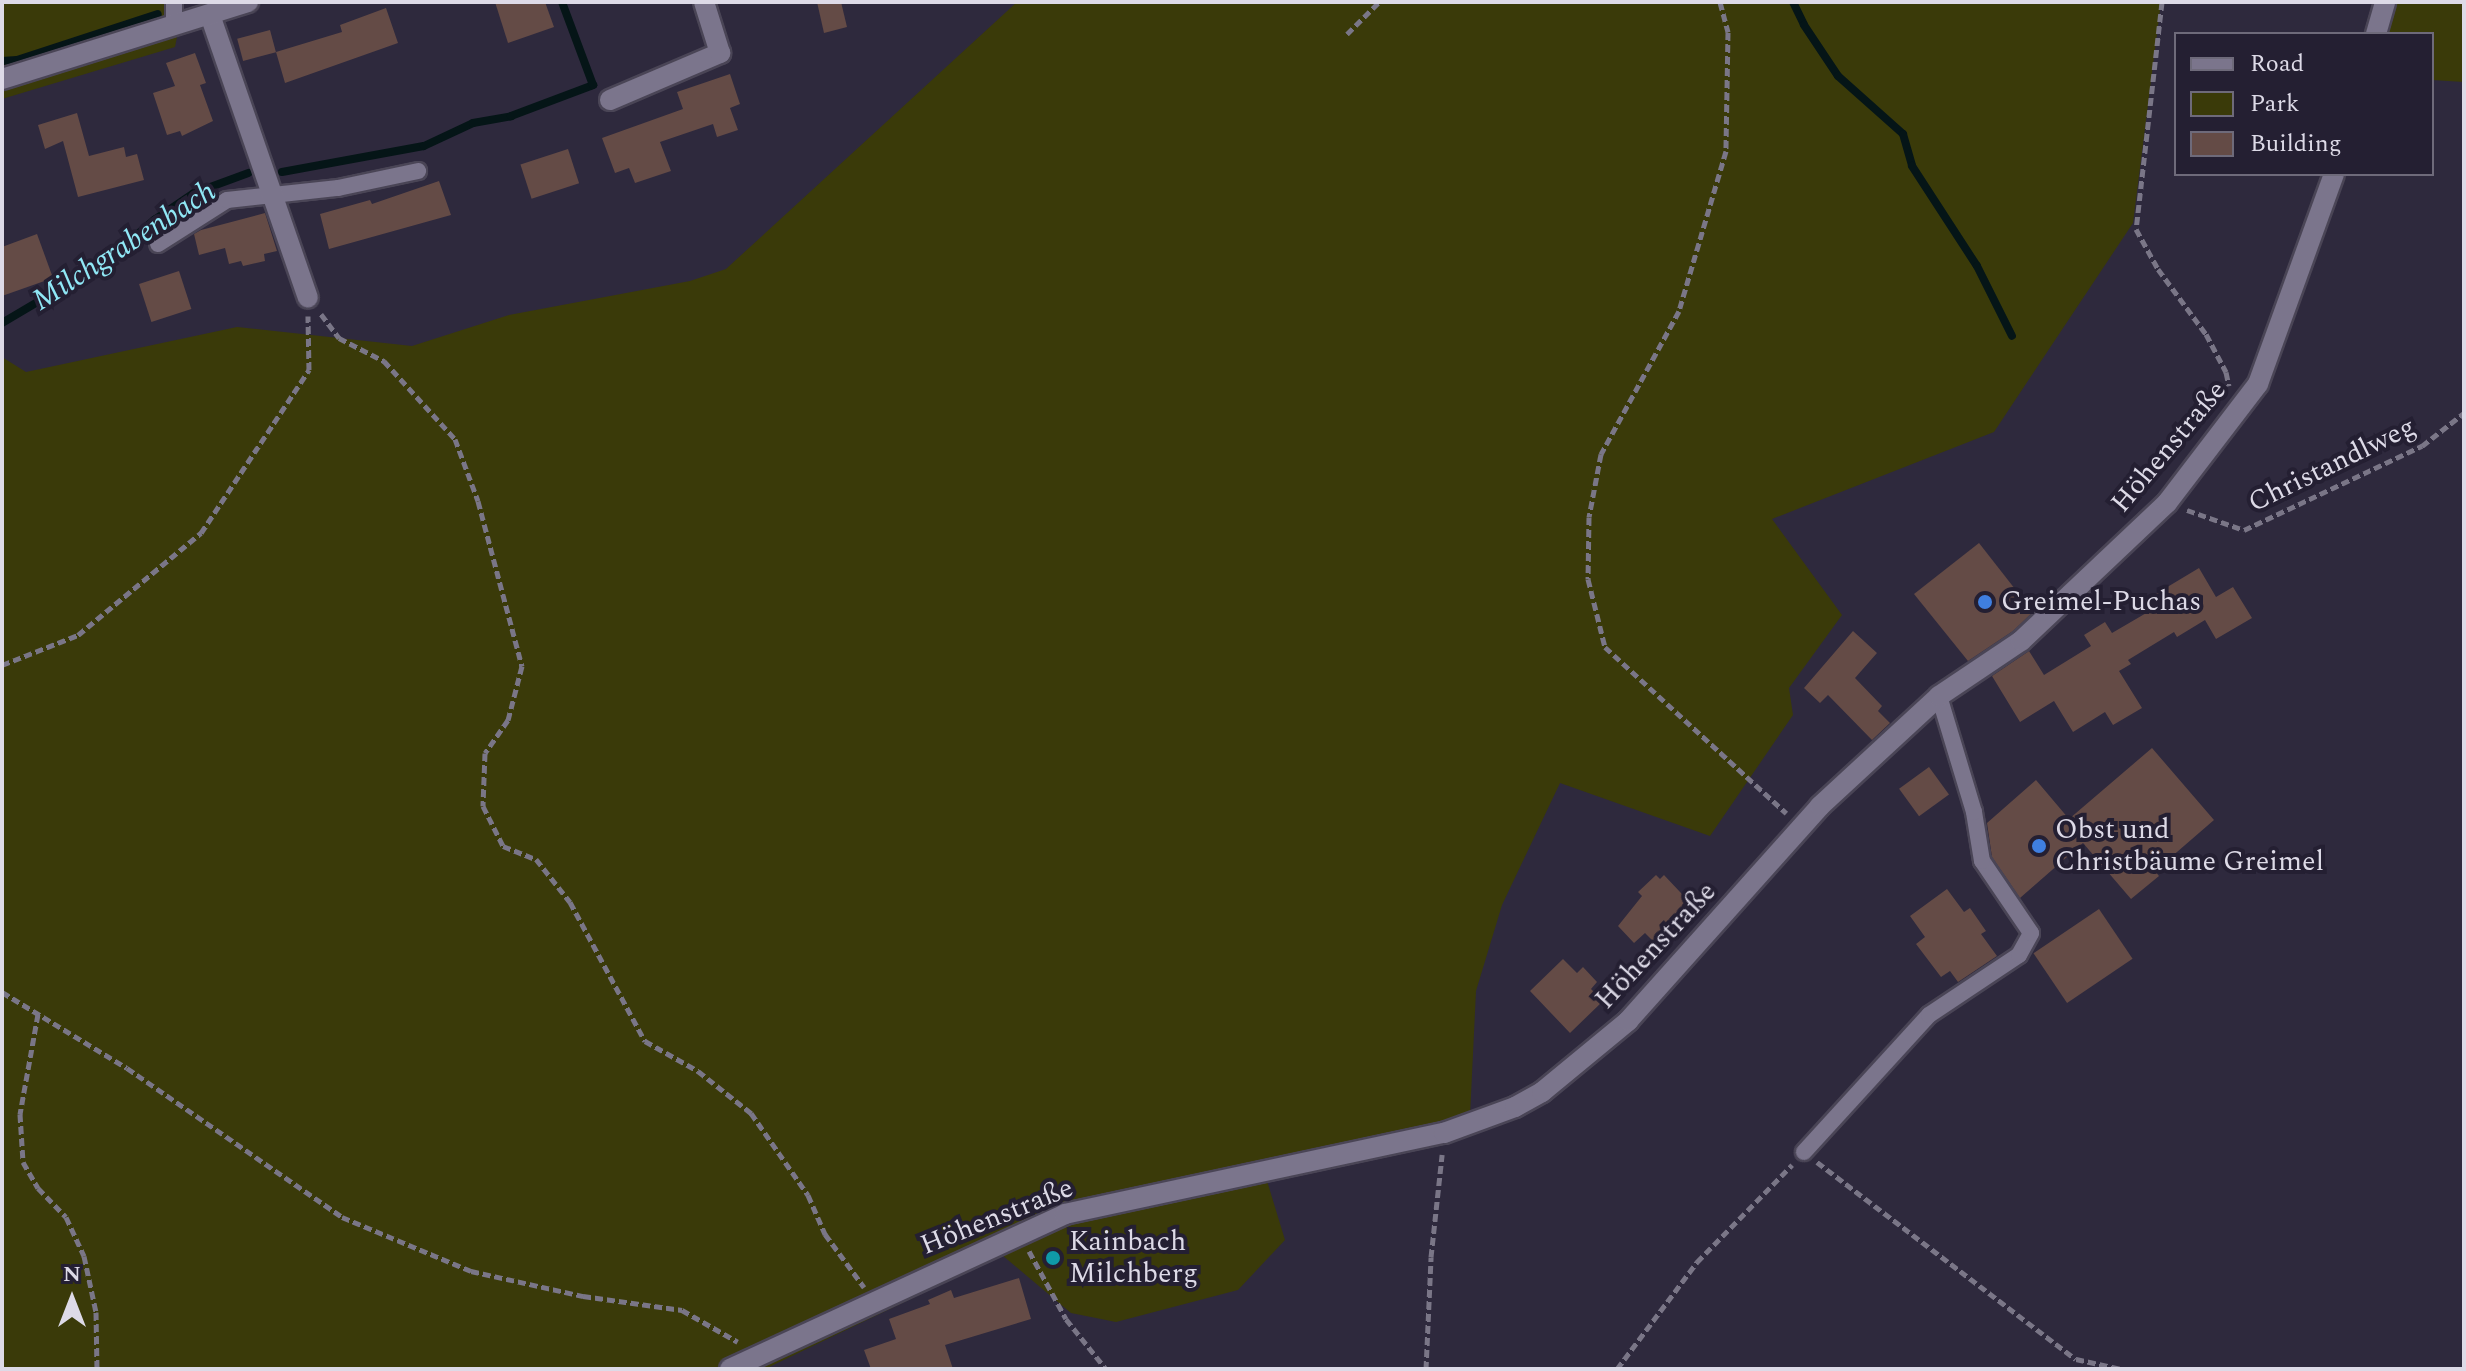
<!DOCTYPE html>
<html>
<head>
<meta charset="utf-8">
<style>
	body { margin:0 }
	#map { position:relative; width:2466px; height:1371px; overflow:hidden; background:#2e293d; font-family:Spectral,serif }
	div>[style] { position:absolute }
	.green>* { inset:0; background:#3a3a09 }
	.stream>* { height:8px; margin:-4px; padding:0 4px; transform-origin:4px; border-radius:4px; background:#051517 }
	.building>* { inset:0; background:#644b46; transform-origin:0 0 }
	.path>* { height:5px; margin-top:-2.5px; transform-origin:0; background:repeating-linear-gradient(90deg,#7a7687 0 8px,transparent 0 12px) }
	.roads { filter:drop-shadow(2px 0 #4a4556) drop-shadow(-2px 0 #4a4556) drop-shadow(0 2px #4a4556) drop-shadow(0 -2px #4a4556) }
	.lane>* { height:16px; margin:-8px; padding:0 8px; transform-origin:8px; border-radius:8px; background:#7b758c }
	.street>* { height:20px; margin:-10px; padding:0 10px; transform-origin:10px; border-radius:10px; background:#7b758c }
	.secondary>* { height:20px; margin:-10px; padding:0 10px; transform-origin:10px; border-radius:10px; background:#7b758c }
	.dots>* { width:22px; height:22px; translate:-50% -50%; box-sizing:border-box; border:4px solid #241f32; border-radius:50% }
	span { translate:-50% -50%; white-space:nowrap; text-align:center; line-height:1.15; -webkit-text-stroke:8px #241f32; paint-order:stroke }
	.street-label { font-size:28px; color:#dddae7 }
	.poi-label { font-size:28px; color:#dddae7 }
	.left { translate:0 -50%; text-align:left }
	.water-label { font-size:30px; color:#90e8f6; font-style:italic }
	.frame { position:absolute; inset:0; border:4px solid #dddae7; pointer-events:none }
	.legend { position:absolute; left:2174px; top:32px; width:260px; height:144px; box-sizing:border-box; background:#241f32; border:2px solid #6e6a7a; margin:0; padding:10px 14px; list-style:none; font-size:24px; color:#dddae7 }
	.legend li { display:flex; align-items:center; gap:16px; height:40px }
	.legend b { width:40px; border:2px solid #6e6a7a }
	.north { position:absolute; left:32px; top:1259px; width:80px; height:80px; -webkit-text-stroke:6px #241f32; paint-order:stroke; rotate:0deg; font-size:22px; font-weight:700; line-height:32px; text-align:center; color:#dddae7 }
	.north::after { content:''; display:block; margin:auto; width:28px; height:36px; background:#dddae7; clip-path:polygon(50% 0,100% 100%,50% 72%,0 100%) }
</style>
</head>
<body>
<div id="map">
	<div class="green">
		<i style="clip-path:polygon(2px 2px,184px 2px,175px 47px,2px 99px)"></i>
		<i style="clip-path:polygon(1017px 2px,2161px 2px,2133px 223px,1994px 432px,1772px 519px,1842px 615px,1789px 688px,1793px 715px,1710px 836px,1560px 783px,1502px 905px,1476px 991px,1469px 1137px,1264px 1171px,1285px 1240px,1238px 1290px,1116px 1322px,1071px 1313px,1002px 1255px,765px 1369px,2px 1369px,2px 357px,26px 372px,237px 327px,412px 346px,509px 315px,690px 281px,726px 269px)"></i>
		<i style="clip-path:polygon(2374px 2px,2464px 2px,2464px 82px,2432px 80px,2432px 34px,2365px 34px)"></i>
	</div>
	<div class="stream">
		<i style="left:1793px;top:2px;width:25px;rotate:64deg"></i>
		<i style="left:1804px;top:25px;width:61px;rotate:56.3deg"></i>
		<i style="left:1838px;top:76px;width:87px;rotate:41.7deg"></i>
		<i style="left:1903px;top:134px;width:33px;rotate:74deg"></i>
		<i style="left:1912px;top:166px;width:119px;rotate:57deg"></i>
		<i style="left:1977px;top:266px;width:78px;rotate:63.4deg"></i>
		<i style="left:2px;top:61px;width:15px;rotate:-4deg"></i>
		<i style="left:17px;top:60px;width:148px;rotate:-18.1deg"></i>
		<i style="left:282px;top:172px;width:144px;rotate:-10.4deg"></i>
		<i style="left:424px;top:146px;width:54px;rotate:-25.1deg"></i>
		<i style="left:473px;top:123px;width:39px;rotate:-10deg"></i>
		<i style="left:511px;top:116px;width:88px;rotate:-20.7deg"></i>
		<i style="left:593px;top:85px;width:89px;rotate:-110.5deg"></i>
		<i style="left:2px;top:323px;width:120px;rotate:-30.6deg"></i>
		<i style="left:105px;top:262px;width:65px;rotate:-40.6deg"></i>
		<i style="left:154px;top:220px;width:48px;rotate:-34deg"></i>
		<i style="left:194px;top:193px;width:58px;rotate:-20.3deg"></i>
	</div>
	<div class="building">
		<i style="clip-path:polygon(495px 2px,545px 2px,554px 27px,508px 43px)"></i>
		<i style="clip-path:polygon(817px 2px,841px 2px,847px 27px,824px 33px)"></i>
		<i style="clip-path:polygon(386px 8px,398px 43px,285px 83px,276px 52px,342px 32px,340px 25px)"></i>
		<i style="left:270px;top:30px;width:23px;height:34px;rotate:75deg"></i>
		<i style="clip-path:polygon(195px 53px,206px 83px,200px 85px,213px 121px,182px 136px,180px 131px,167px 135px,153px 93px,175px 86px,166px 63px)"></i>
		<i style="clip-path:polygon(730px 74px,740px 104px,730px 108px,738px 130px,717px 137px,713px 124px,660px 142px,671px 171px,635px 183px,629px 168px,615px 173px,602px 138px,683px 109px,677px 92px)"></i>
		<i style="clip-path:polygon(77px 113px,89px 156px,124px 147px,126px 157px,137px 154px,144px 180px,78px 197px,63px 141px,45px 149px,38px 125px)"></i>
		<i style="left:568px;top:149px;width:36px;height:50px;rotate:72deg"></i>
		<i style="clip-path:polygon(439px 181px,451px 215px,329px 249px,320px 214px,370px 200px,372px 204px)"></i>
		<i style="clip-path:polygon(265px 213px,277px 251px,264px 254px,265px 261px,243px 266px,241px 261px,229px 264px,225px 248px,199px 255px,194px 234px,201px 230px)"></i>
		<i style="clip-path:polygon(37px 234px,53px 278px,2px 296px,2px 247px)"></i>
		<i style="left:179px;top:271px;width:40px;height:42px;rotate:72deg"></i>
		<i style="clip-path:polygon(1979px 543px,2033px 612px,2013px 631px,1968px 661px,1914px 594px)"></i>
		<i style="clip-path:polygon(2199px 568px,2216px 597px,2233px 587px,2252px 618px,2216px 639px,2205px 620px,2177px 637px,2174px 632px,2128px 660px,2131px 664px,2119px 671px,2142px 708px,2113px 725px,2105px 712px,2073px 732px,2054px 701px,2020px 722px,1992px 676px,2029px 651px,2044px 675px,2091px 646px,2084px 635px,2105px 622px,2112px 633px,2160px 605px,2154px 595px)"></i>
		<i style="clip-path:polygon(1853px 631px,1877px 653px,1855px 678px,1882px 706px,1878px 711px,1890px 723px,1872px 740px,1828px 695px,1820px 703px,1804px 688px)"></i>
		<i style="clip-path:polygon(2152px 748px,2214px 820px,2155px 871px,2159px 876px,2131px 899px,2083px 843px,2020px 898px,1992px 857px,1987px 823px,2036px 780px,2069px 819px)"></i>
		<i style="left:1929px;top:767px;width:34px;height:37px;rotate:54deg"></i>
		<i style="clip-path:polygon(1656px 875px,1660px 879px,1664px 875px,1697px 910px,1659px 947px,1645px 933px,1634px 943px,1618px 926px,1642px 896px,1638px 892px)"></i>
		<i style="clip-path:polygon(1947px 889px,1964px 912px,1970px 908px,1986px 931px,1981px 934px,1997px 956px,1958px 982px,1950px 971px,1941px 977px,1916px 944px,1925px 937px,1910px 916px)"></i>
		<i style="left:2099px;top:909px;width:60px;height:79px;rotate:56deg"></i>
		<i style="clip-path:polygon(1563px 959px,1577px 973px,1583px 967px,1597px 982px,1591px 989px,1603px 1001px,1570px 1033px,1530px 991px)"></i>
		<i style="clip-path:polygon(1019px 1278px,1031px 1319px,945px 1345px,953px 1369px,871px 1369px,864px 1350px,896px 1339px,889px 1319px,930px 1304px,928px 1300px,951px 1290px,954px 1298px)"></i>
	</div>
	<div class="path">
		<i style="left:1720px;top:2px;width:31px;rotate:75deg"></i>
		<i style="left:1728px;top:32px;width:119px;rotate:91deg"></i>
		<i style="left:1726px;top:151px;width:167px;rotate:106.4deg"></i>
		<i style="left:1679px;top:311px;width:163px;rotate:118.6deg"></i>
		<i style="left:1601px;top:454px;width:64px;rotate:100.8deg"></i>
		<i style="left:1589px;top:517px;width:62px;rotate:90.9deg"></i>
		<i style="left:1588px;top:579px;width:70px;rotate:76deg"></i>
		<i style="left:1605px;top:647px;width:246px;rotate:42.5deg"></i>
		<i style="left:2162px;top:2px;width:228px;rotate:96.5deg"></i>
		<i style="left:2136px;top:229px;width:46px;rotate:61.2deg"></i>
		<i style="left:2158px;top:269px;width:81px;rotate:53.6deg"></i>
		<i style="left:2206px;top:334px;width:43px;rotate:62.2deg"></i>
		<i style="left:2226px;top:372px;width:14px;rotate:78deg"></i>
		<i style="left:1347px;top:34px;width:45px;rotate:-45deg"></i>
		<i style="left:321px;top:314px;width:30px;rotate:53deg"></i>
		<i style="left:339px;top:338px;width:51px;rotate:27.1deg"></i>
		<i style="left:384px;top:361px;width:105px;rotate:47.7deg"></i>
		<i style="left:455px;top:439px;width:66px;rotate:69.6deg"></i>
		<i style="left:478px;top:501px;width:171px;rotate:75.1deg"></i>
		<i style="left:522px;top:666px;width:56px;rotate:104.5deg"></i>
		<i style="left:508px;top:720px;width:40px;rotate:124.9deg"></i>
		<i style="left:485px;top:753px;width:53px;rotate:92.2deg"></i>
		<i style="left:483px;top:806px;width:45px;rotate:63.4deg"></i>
		<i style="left:503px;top:846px;width:35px;rotate:22deg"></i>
		<i style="left:536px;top:859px;width:55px;rotate:51.7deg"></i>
		<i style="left:570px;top:902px;width:158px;rotate:61.7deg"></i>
		<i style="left:645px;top:1041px;width:61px;rotate:29.5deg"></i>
		<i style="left:698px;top:1071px;width:68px;rotate:38.4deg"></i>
		<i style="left:751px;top:1113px;width:100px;rotate:55.2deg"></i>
		<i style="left:808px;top:1195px;width:43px;rotate:66.4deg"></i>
		<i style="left:825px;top:1234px;width:66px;rotate:53.7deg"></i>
		<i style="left:2187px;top:510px;width:60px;rotate:19.3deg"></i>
		<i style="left:2244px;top:530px;width:197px;rotate:-25.3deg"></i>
		<i style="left:2422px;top:446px;width:53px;rotate:-38.2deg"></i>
		<i style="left:2px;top:665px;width:82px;rotate:-21.5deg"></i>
		<i style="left:78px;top:635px;width:160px;rotate:-39.7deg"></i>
		<i style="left:201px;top:533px;width:196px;rotate:-56.5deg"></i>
		<i style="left:309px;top:370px;width:54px;rotate:-91.1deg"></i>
		<i style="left:2px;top:992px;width:146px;rotate:31.3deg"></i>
		<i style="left:127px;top:1068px;width:262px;rotate:34.7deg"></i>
		<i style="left:342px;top:1217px;width:140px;rotate:22.7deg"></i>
		<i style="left:471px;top:1271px;width:115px;rotate:12.6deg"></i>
		<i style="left:583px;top:1296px;width:100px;rotate:8deg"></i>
		<i style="left:682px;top:1310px;width:64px;rotate:29.7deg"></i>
		<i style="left:38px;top:1014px;width:102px;rotate:100.2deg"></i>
		<i style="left:20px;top:1114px;width:48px;rotate:86.4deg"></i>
		<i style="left:23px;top:1162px;width:30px;rotate:60deg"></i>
		<i style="left:38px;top:1188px;width:40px;rotate:46deg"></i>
		<i style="left:66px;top:1217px;width:43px;rotate:65.2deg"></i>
		<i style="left:84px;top:1256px;width:57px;rotate:77.9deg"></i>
		<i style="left:96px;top:1312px;width:57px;rotate:89deg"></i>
		<i style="left:1817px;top:1162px;width:325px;rotate:37.3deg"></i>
		<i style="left:2076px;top:1359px;width:46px;rotate:12.5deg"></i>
		<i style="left:1029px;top:1251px;width:77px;rotate:61.4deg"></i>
		<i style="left:1066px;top:1319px;width:64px;rotate:51.3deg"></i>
		<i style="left:1426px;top:1369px;width:112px;rotate:-87.4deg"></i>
		<i style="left:1431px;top:1257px;width:103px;rotate:-83.8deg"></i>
		<i style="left:1617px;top:1369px;width:134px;rotate:-53.2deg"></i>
		<i style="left:1697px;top:1262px;width:136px;rotate:-45.6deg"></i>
	</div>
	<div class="roads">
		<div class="lane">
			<i style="left:174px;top:25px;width:23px;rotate:-90deg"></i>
			<i style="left:158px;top:244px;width:82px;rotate:-32.5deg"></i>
			<i style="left:227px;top:200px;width:112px;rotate:-6.2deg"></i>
			<i style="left:338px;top:188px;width:82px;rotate:-12deg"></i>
			<i style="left:1804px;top:1152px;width:185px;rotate:-47.6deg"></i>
			<i style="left:1929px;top:1015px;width:108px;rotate:-33.7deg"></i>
			<i style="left:2019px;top:955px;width:25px;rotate:-61deg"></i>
			<i style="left:2031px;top:933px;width:87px;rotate:-124.2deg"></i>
			<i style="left:1982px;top:861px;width:50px;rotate:-99.3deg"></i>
			<i style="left:1974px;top:812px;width:121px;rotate:-106.8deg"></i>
		</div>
		<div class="street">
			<i style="left:210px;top:15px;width:299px;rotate:70.9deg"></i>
			<i style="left:2376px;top:34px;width:33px;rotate:-74deg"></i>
			<i style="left:610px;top:100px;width:120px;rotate:-23.1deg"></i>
			<i style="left:720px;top:53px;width:53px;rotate:-107.4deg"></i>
			<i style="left:730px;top:1369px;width:369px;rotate:-24.8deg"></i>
			<i style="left:1065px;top:1214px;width:388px;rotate:-12.1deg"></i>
			<i style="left:1444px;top:1133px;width:76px;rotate:-20.1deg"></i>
			<i style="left:1515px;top:1107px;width:31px;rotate:-29deg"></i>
			<i style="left:1542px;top:1092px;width:112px;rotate:-39.5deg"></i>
			<i style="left:1628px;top:1021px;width:288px;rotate:-48.2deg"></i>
			<i style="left:1820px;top:806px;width:162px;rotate:-42.7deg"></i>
			<i style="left:1939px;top:696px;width:99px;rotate:-33.9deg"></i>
			<i style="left:2021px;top:641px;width:201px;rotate:-43.4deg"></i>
			<i style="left:2167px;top:503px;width:150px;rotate:-52.6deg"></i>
			<i style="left:2258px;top:384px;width:223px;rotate:-70.1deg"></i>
		</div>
		<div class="secondary">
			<i style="left:2px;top:79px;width:258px;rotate:-17.4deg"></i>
		</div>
	</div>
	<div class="dots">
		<i style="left:1985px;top:602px;background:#3f7fe0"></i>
		<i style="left:2039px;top:846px;background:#3f7fe0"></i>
		<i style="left:1053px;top:1258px;background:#0f9aa8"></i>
	</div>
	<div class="street-label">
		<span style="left:2169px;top:447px;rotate:-50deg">Höhenstraße</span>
		<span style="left:2332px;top:465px;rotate:-26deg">Christandlweg</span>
		<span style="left:1656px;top:946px;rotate:-47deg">Höhenstraße</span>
		<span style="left:997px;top:1217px;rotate:-22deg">Höhenstraße</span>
	</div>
	<div class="poi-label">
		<span class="left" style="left:2001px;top:602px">Greimel-Puchas</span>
		<span class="left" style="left:2055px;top:846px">Obst und<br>Christbäume Greimel</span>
		<span class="left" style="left:1069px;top:1258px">Kainbach<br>Milchberg</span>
	</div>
	<div class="water-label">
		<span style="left:124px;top:246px;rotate:-33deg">Milchgrabenbach</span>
	</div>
	<div class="frame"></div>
	<ul class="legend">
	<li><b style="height:10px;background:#7b758c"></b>Road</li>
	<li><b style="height:22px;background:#3a3a09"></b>Park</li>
	<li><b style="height:22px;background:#644b46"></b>Building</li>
	</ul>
	<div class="north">N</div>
</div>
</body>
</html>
